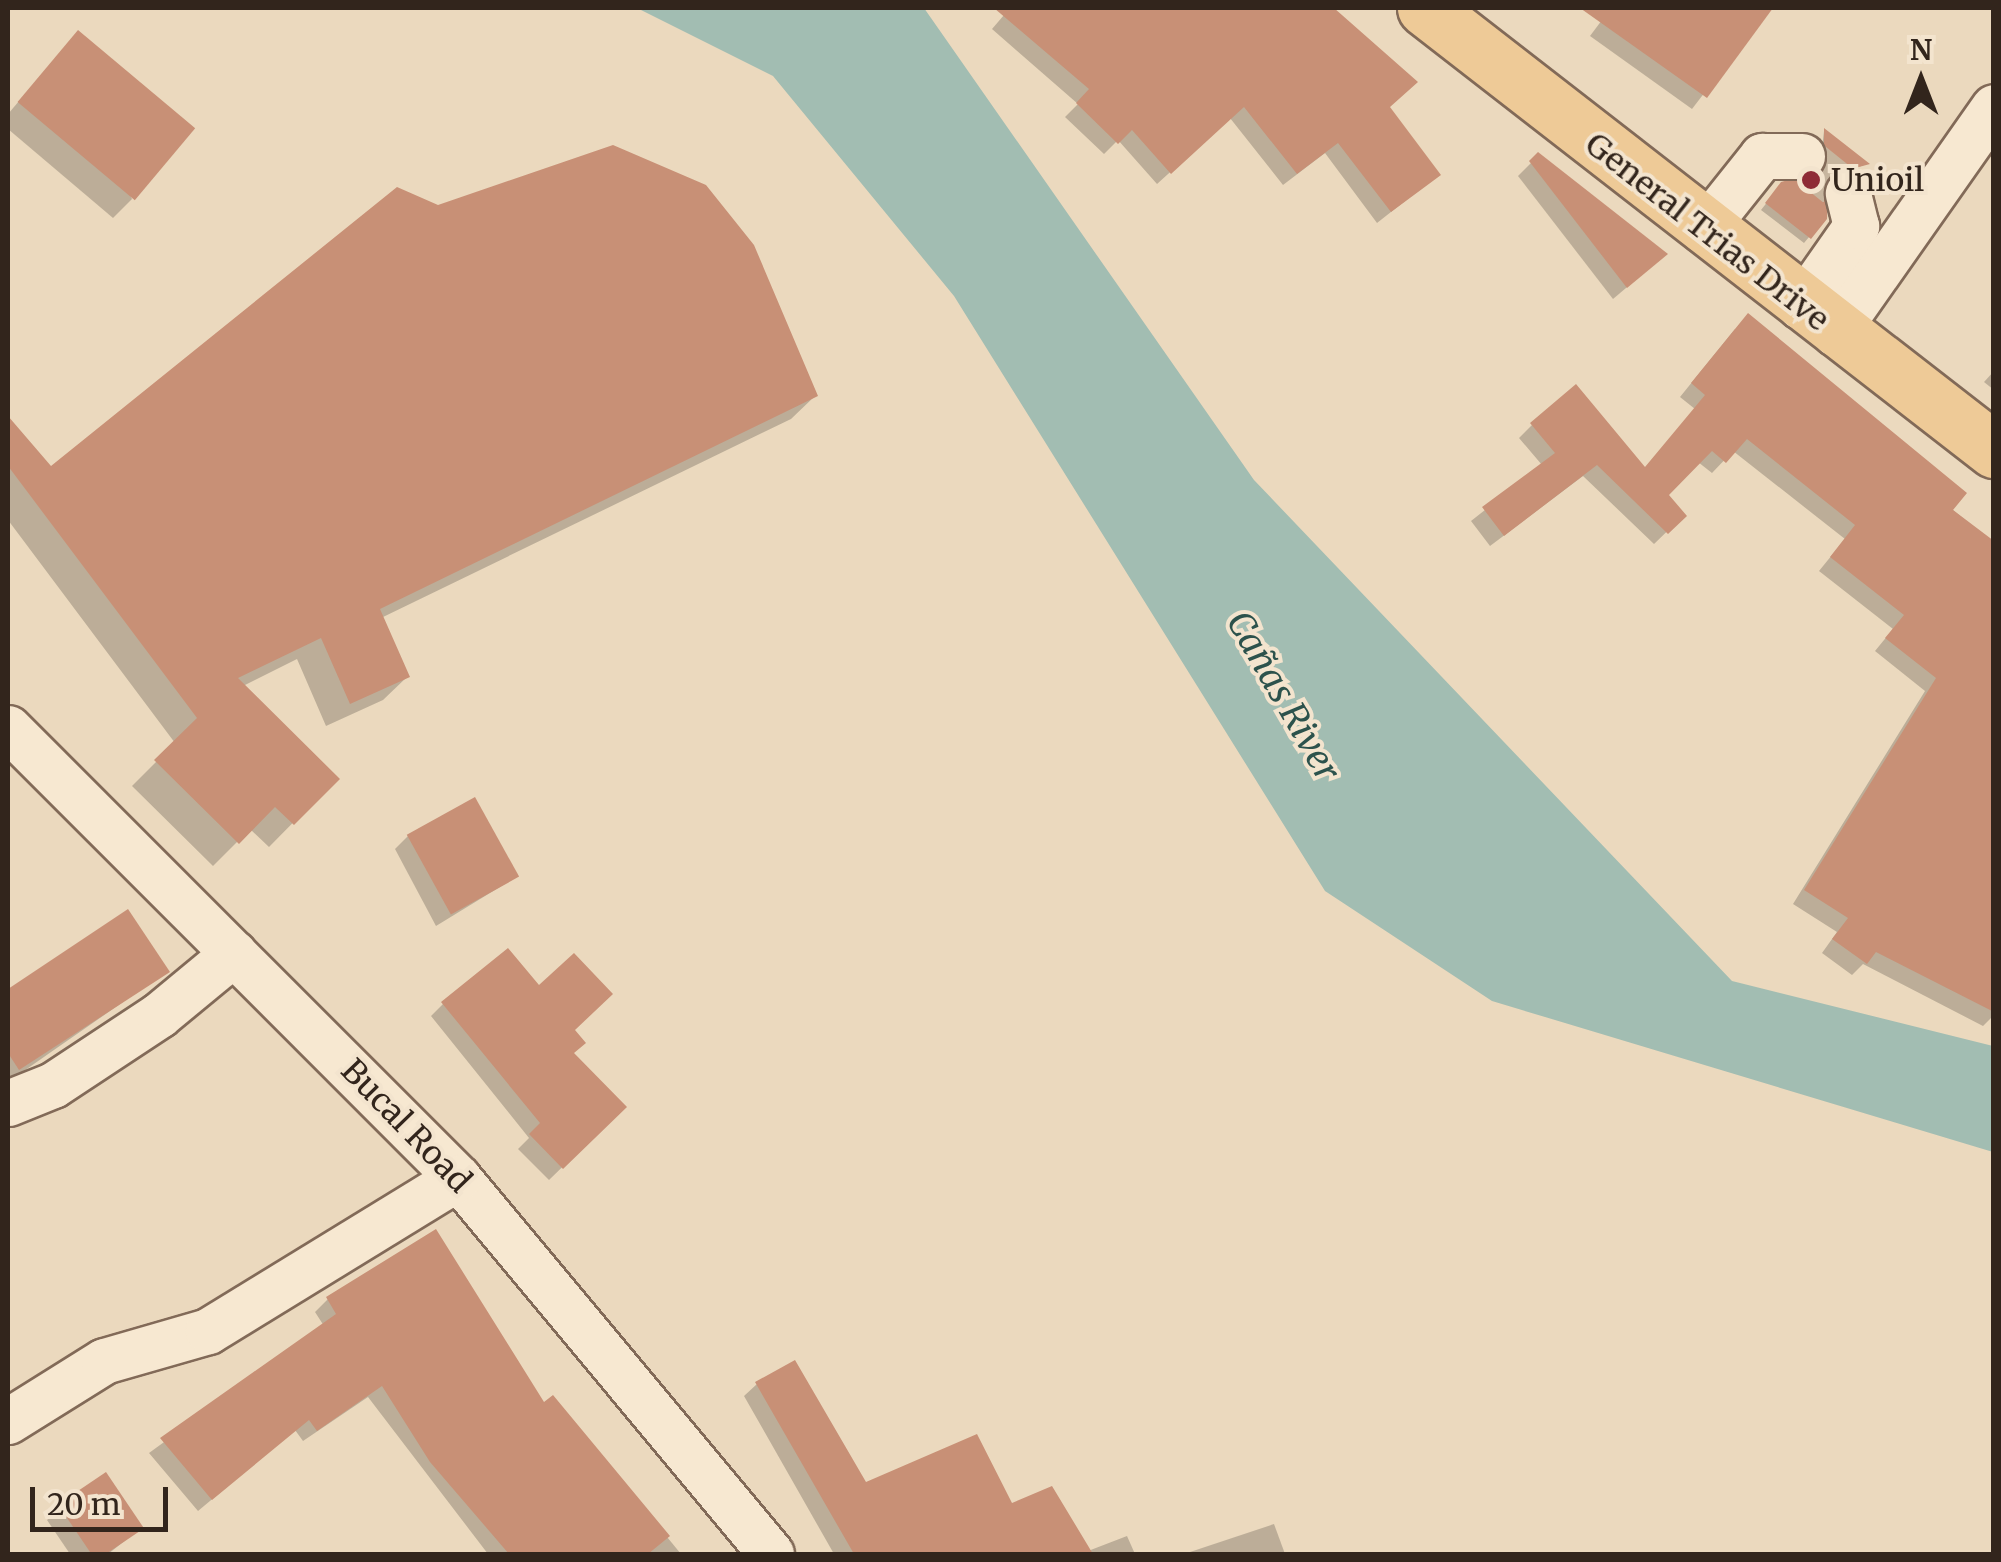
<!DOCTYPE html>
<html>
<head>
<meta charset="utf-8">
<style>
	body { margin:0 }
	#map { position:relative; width:2001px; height:1562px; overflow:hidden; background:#ebd9be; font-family:Merriweather,serif }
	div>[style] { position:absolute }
	.water>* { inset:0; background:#a2bdb2 }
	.shadow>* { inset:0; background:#0003 }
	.building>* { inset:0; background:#c89076; transform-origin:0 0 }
	.minor-tunnel>* { height:45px; margin-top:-22.5px; transform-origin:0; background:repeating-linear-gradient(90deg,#c6b59e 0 45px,transparent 0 67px) }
	.roads { filter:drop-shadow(2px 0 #826a58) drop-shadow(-2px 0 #826a58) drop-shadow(0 2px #826a58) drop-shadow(0 -2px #826a58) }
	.minor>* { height:45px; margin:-22.5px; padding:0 22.5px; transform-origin:22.5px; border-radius:22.5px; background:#f7e8d1 }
	.major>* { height:55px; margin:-27.5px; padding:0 27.5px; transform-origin:27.5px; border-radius:27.5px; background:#eeca97 }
	.dots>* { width:28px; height:28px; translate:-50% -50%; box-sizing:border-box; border:5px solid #f3e4ce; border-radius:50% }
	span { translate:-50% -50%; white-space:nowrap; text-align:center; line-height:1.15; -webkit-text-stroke:8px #f3e4ce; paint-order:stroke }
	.poi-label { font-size:32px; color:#32251c }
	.left { translate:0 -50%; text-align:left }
	.street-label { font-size:32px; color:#32251c }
	.water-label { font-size:35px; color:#2c524c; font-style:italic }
	.frame { position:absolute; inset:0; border:10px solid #32251c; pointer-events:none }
	.north { position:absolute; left:1871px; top:30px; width:100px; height:100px; -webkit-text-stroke:8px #f3e4ce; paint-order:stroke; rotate:0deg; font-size:28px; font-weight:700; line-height:40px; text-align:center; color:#32251c }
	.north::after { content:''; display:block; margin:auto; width:35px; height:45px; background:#32251c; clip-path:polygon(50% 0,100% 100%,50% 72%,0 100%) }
	.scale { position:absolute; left:30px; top:1487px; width:138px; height:45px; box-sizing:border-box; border:5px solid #32251c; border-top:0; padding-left:12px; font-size:30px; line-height:35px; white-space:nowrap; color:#32251c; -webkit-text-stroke:8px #f3e4ce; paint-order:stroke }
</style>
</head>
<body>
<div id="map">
	<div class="water">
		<i style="clip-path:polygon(637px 8px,924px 8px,1254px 480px,1732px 981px,1993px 1046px,1993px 1152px,1492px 1001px,1325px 891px,954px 296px,773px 76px)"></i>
	</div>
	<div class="shadow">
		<i style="clip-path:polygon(1010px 8px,1330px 8px,1415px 82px,1387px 108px,1438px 175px,1377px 223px,1325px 153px,1283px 185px,1230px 118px,1157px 184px,1118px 140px,1104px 154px,1065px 117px,1078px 104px,992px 29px)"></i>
		<i style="clip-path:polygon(1611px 8px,1765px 8px,1768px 10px,1692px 109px,1590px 36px)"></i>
		<i style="clip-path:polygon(60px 53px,132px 199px,113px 218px,8px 129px,8px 114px)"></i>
		<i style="clip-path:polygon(1824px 131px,1867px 164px,1827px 178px,1825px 218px,1804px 243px,1761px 210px,1776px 191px,1819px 174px)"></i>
		<i style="clip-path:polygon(1538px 156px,1652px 266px,1613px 299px,1518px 176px)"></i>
		<i style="clip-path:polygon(1735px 329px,1994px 544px,1994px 1015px,1983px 1026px,1863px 964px,1852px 975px,1822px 953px,1837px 932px,1793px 904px,1925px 691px,1875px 651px,1893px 629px,1819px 571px,1845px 539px,1733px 451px,1712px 473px,1698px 462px,1666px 495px,1683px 516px,1654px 544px,1583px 476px,1490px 546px,1471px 521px,1542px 465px,1519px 438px,1532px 425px,1644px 469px,1695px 409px,1680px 397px)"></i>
		<i style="clip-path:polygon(1994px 371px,1994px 390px,1984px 382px)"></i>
		<i style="clip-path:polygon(815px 396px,791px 419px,381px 618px,407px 677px,383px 700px,326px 726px,297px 659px,243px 686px,336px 779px,269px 847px,250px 829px,213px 866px,132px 786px,175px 743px,8px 520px,8px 421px,50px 469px)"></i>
		<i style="clip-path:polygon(408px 836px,516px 877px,436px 926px,395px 849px)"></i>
		<i style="clip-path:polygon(127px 912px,166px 972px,8px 1082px,8px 992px)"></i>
		<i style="clip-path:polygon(538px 989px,572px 1030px,572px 1054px,624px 1107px,549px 1180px,518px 1149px,529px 1138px,431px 1016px,443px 1004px)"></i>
		<i style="clip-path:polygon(328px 1299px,544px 1406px,553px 1398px,681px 1554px,488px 1554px,368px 1397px,303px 1441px,295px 1430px,198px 1511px,149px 1453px,324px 1326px,315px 1312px)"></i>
		<i style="clip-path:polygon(757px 1384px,865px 1485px,1016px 1511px,1088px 1551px,1127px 1536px,1135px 1554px,834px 1554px,744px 1396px)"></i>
		<i style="clip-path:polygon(105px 1476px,141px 1528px,108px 1554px,70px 1554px,47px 1520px)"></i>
		<i style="clip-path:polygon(1274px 1524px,1285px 1554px,1184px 1554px)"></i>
	</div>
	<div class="building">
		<i style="clip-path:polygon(994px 8px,1334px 8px,1418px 82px,1390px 107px,1441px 175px,1391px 212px,1338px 143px,1297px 174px,1244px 107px,1171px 174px,1132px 130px,1118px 144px,1076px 103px,1089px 89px)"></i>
		<i style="clip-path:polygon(1580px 8px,1773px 8px,1707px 98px)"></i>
		<i style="left:78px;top:30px;width:153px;height:94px;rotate:40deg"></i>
		<i style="clip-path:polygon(1824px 128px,1870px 164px,1829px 175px,1827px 219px,1811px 239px,1765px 203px,1781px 182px,1824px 170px)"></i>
		<i style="clip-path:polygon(613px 145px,706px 185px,754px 245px,818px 396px,380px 609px,410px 677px,350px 704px,321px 638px,238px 678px,340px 779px,294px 825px,275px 807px,239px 844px,154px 760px,197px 718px,8px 466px,8px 416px,51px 466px,397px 187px,438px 205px)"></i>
		<i style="clip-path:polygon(1538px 152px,1668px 254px,1627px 288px,1529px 161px)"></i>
		<i style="clip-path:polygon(1748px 313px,1967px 493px,1953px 510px,1994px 541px,1994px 1012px,1876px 952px,1867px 964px,1832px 939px,1848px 918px,1804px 890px,1936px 678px,1885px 638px,1904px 615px,1830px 557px,1855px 525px,1747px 439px,1726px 463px,1712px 451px,1669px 495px,1687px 516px,1668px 534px,1597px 465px,1504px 536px,1482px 507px,1555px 453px,1530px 423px,1576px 384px,1645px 467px,1705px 395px,1691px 383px)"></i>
		<i style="left:475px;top:797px;width:91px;height:78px;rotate:61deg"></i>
		<i style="clip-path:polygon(128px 909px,170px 972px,19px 1070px,8px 1053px,8px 989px)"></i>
		<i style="clip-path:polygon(508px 948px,539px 985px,574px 953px,613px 994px,575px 1030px,586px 1043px,574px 1053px,627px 1107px,563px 1169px,529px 1134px,540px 1123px,441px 1002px)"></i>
		<i style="clip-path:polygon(436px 1229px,544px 1402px,553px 1395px,670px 1536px,648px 1554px,509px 1554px,430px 1462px,382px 1386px,317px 1431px,309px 1420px,212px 1500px,160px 1438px,336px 1314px,326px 1297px)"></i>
		<i style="clip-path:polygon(795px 1360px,866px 1482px,977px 1434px,1012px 1503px,1052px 1486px,1093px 1554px,854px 1554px,755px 1382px)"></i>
		<i style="left:106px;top:1472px;width:68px;height:58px;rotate:56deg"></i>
	</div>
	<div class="minor-tunnel">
		<i style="left:1802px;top:156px;width:59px;rotate:38.8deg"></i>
	</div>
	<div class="roads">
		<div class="minor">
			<i style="left:1703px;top:230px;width:95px;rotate:-51.4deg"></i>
			<i style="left:1762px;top:156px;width:40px"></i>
			<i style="left:1800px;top:306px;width:98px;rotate:-55deg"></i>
			<i style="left:1856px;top:226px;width:34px;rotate:-104deg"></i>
			<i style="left:1835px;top:333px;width:276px;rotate:-54.9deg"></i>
			<i style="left:8px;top:728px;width:636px;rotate:45deg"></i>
			<i style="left:458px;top:1178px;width:489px;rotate:50.2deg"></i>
			<i style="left:8px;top:1103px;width:48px;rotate:-21.8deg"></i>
			<i style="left:53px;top:1085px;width:127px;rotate:-33.4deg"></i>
			<i style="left:159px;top:1015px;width:97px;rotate:-39.6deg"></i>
			<i style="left:8px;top:1421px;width:113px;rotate:-32deg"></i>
			<i style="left:104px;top:1361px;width:108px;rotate:-16.1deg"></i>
			<i style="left:208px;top:1331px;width:293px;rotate:-31.5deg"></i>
		</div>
		<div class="major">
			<i style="left:1425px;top:8px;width:721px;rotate:37.84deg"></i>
		</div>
	</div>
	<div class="dots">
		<i style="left:1811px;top:180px;background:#8e2b36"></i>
	</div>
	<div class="poi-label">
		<span class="left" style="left:1831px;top:180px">Unioil</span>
	</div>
	<div class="street-label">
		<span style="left:1707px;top:232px;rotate:38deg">General Trias Drive</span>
		<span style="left:406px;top:1126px;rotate:46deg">Bucal Road</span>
	</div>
	<div class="water-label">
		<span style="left:1283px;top:696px;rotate:60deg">Cañas River</span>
	</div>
	<div class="frame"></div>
	<div class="north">N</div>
	<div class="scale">20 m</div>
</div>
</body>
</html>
